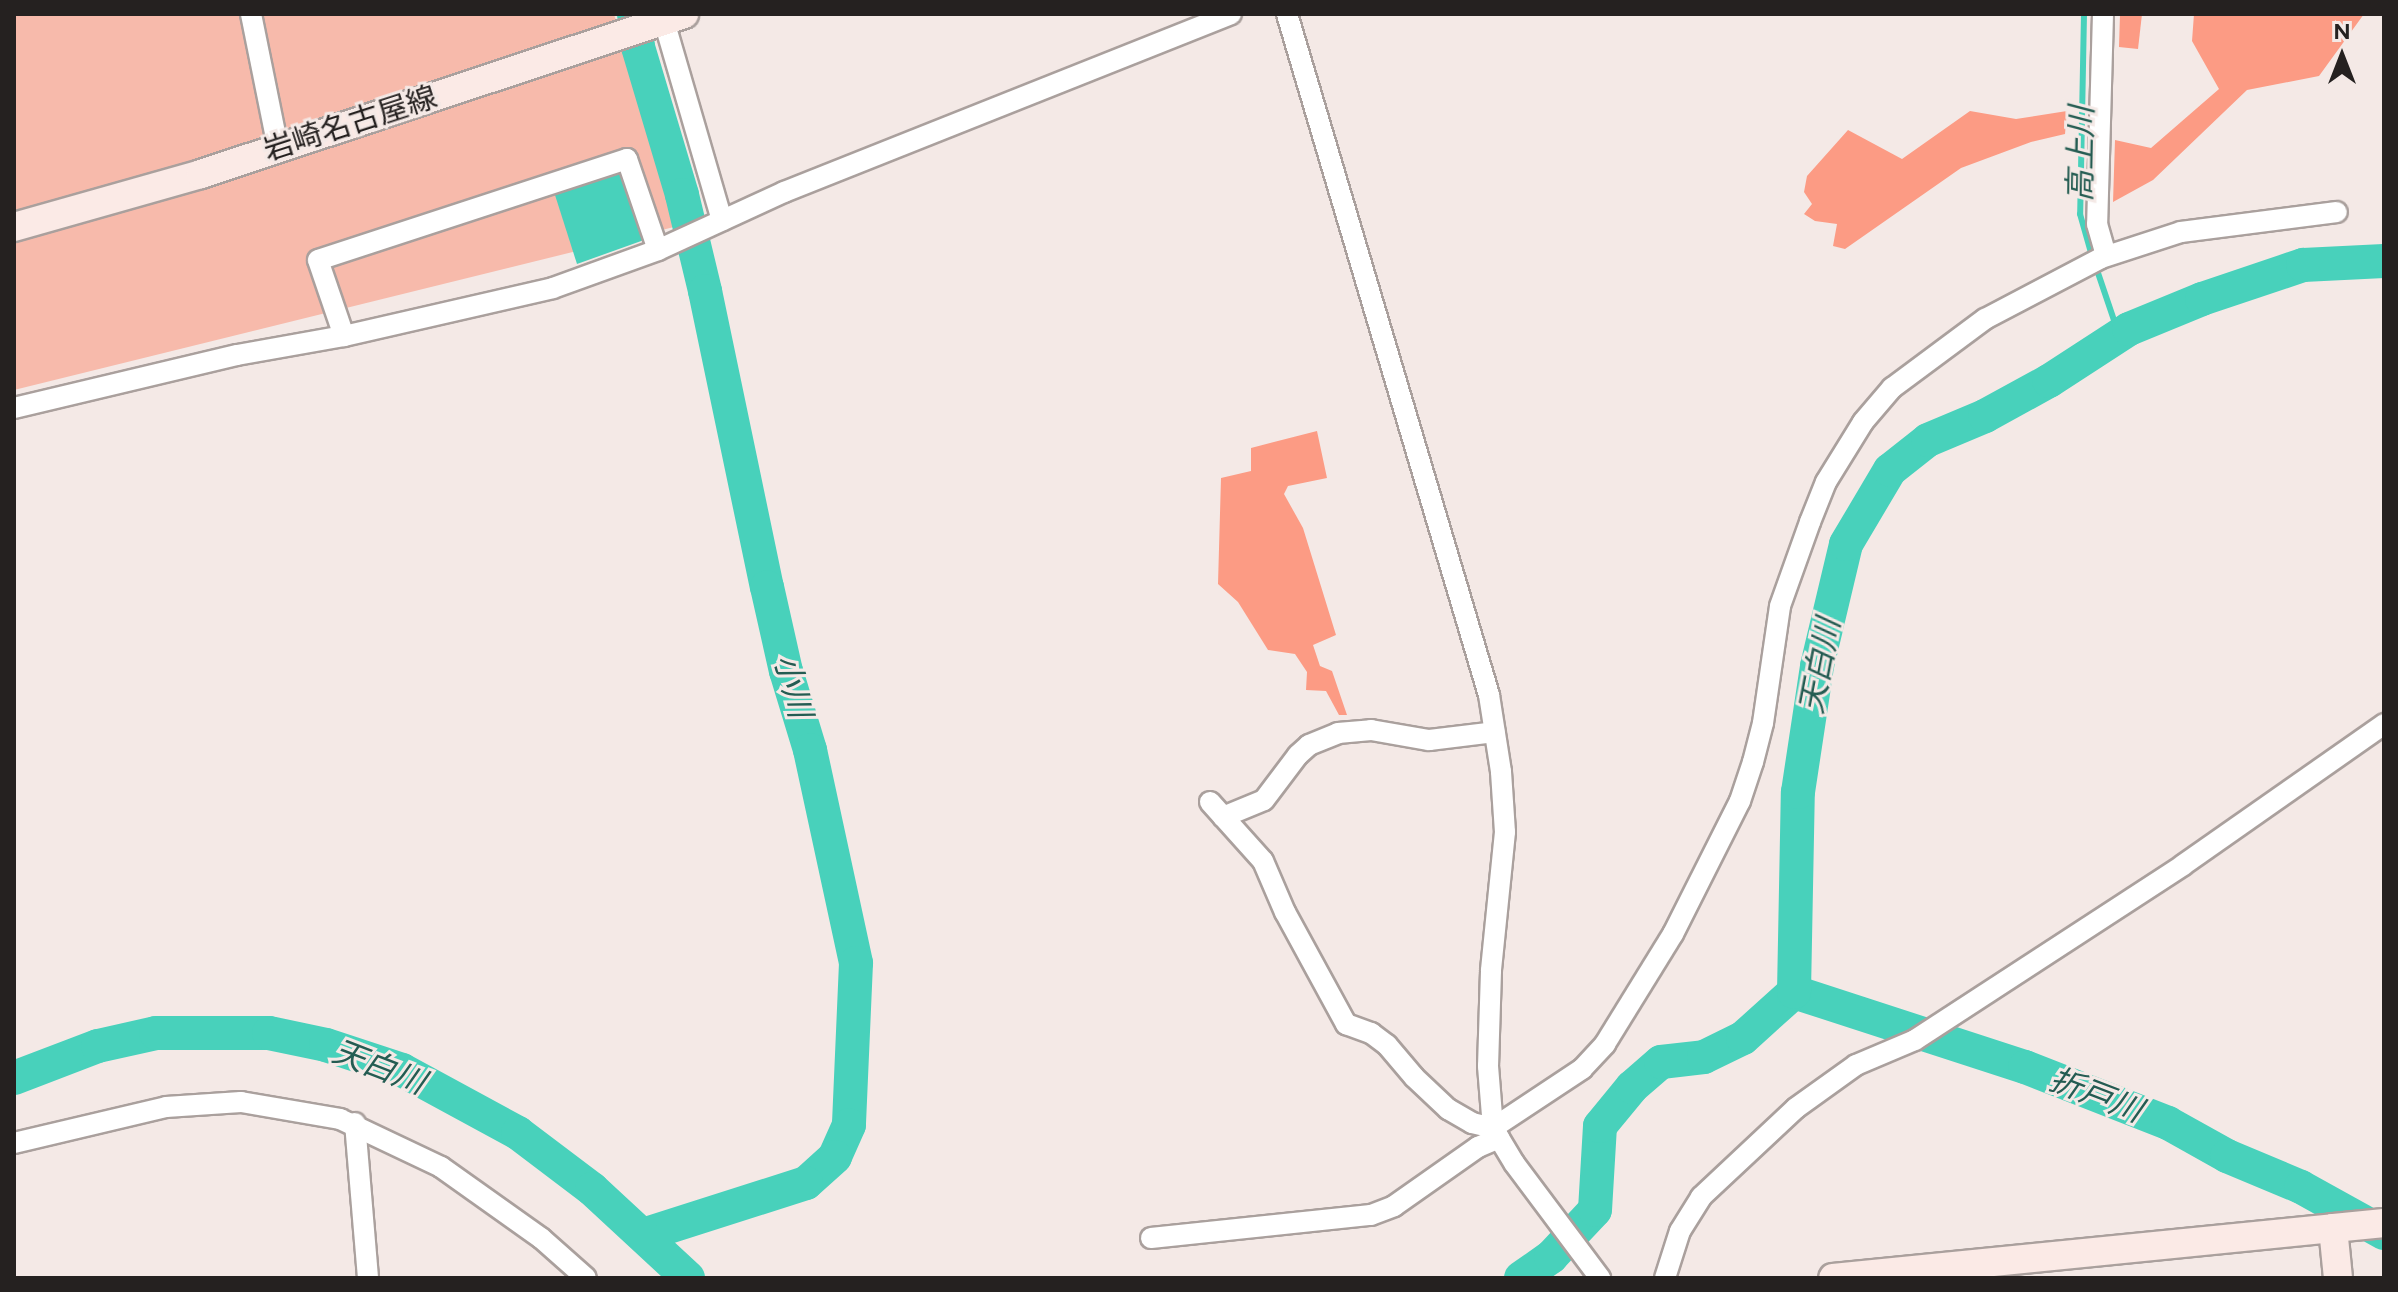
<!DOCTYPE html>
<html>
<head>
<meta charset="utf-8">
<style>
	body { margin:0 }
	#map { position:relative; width:2398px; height:1292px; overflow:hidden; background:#f4e9e6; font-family:Figtree,"Noto Sans JP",sans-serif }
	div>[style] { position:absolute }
	.green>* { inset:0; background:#f7baab }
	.forest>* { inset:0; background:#fc9b84 }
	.water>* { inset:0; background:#48d1bb }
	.stream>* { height:6px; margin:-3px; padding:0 3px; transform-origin:3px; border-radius:3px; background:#48d1bb }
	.river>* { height:34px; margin:-17px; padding:0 17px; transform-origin:17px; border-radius:17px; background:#48d1bb }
	.roads { filter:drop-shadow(2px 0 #aaa09d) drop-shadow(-2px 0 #aaa09d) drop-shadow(0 2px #aaa09d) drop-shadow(0 -2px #aaa09d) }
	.street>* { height:20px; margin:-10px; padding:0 10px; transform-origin:10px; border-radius:10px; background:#fff }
	.secondary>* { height:28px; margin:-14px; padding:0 14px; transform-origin:14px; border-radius:14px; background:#fbeae6 }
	span { translate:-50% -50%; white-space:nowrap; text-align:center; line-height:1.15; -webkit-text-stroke:6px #f4e9e6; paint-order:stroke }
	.street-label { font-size:30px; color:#252120 }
	.water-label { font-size:32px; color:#245c52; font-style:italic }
	.frame { position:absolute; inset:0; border:16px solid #252120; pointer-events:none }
	.north { position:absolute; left:2302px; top:16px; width:80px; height:80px; -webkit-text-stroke:6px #f4e9e6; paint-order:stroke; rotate:0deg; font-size:22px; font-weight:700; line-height:32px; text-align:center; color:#252120 }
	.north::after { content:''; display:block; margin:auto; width:28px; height:36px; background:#252120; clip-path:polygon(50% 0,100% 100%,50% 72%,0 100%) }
</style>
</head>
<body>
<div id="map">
	<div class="green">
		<i style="clip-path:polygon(14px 14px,614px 14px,678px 226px,14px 390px)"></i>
	</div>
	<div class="forest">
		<i style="clip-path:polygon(2120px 14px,2142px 14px,2138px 49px,2119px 47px)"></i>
		<i style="clip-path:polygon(2194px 14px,2364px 14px,2319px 76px,2247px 90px,2153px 180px,2113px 202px,2115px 140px,2151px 148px,2219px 89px,2192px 41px)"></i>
		<i style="clip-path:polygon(1970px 111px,2016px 119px,2067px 111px,2065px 134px,2031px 142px,1961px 168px,1845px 249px,1833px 246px,1837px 224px,1815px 221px,1804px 214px,1812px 204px,1804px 192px,1807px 176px,1848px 130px,1902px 159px)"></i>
		<i style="clip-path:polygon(1317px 431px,1327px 478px,1288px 486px,1284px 494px,1303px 528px,1336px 635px,1313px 645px,1320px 666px,1332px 671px,1347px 715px,1339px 715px,1326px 691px,1306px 690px,1307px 672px,1295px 654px,1268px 650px,1238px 602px,1218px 584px,1221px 478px,1251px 471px,1251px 448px)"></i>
	</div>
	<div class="water">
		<i style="clip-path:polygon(624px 167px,644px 240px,577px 264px,555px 195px)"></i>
	</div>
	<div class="stream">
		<i style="left:2084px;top:14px;width:200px;rotate:91.1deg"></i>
		<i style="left:2080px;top:214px;width:44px;rotate:74.1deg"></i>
		<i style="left:2096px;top:267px;width:72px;rotate:71.3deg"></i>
	</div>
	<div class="river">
		<i style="left:634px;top:14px;width:33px;rotate:83deg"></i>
		<i style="left:638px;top:47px;width:154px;rotate:73.4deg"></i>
		<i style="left:682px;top:195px;width:99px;rotate:76.5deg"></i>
		<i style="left:705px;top:291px;width:302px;rotate:78.2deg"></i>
		<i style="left:767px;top:587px;width:86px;rotate:77.3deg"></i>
		<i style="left:786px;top:671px;width:83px;rotate:73.1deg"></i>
		<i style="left:810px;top:750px;width:218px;rotate:77.8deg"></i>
		<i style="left:856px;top:963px;width:162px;rotate:92.5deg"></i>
		<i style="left:849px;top:1125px;width:35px;rotate:114deg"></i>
		<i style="left:835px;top:1157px;width:39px;rotate:138deg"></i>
		<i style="left:806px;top:1183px;width:171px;rotate:162.3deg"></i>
		<i style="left:1794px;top:992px;width:243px;rotate:18deg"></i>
		<i style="left:2025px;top:1067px;width:154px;rotate:21.4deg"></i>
		<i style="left:2168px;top:1123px;width:68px;rotate:29.2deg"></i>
		<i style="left:2227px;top:1156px;width:80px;rotate:22.7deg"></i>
		<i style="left:2301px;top:1187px;width:95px;rotate:29deg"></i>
		<i style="left:14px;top:1078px;width:90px;rotate:-20.9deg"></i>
		<i style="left:98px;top:1046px;width:59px;rotate:-12.6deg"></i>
		<i style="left:156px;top:1033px;width:113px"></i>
		<i style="left:269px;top:1033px;width:58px;rotate:11.9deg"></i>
		<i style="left:326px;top:1045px;width:80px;rotate:18.2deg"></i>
		<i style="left:402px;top:1070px;width:132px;rotate:28.5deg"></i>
		<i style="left:518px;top:1133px;width:93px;rotate:37.1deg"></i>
		<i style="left:592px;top:1189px;width:131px;rotate:42.8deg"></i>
		<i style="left:1521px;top:1278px;width:37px;rotate:-35deg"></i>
		<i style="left:1551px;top:1257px;width:64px;rotate:-46.9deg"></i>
		<i style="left:1595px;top:1210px;width:84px;rotate:-86.6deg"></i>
		<i style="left:1600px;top:1126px;width:50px;rotate:-50.6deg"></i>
		<i style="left:1632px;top:1087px;width:38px;rotate:-41deg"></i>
		<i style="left:1661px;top:1062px;width:43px;rotate:-6.6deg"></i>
		<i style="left:1704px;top:1057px;width:43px;rotate:-26deg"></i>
		<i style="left:1743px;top:1038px;width:69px;rotate:-42deg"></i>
		<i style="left:1794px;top:992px;width:200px;rotate:-88.9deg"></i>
		<i style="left:1798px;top:792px;width:127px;rotate:-81.4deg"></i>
		<i style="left:1817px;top:666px;width:125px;rotate:-76.6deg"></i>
		<i style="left:1846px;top:544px;width:86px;rotate:-59.3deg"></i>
		<i style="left:1890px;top:470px;width:48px;rotate:-38.3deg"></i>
		<i style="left:1928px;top:440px;width:62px;rotate:-22.8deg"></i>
		<i style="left:1985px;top:416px;width:73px;rotate:-28.7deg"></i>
		<i style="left:2049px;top:381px;width:95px;rotate:-33deg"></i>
		<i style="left:2129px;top:329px;width:79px;rotate:-22.3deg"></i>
		<i style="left:2202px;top:299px;width:107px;rotate:-18.6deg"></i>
		<i style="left:2303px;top:265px;width:81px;rotate:-2.8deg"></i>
	</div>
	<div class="roads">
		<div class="street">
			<i style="left:251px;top:14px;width:137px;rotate:78.6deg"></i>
			<i style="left:662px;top:14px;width:215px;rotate:73.8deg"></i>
			<i style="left:1287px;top:14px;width:710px;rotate:73.48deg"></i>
			<i style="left:1489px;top:695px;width:78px;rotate:81.1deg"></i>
			<i style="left:1501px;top:772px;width:60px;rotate:86.2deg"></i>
			<i style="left:1505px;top:832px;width:140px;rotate:95.8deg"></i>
			<i style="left:1491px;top:971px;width:95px;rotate:91.8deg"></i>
			<i style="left:1488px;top:1066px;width:62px;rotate:85.4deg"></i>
			<i style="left:1493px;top:1128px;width:41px;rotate:59deg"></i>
			<i style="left:1514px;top:1163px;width:144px;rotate:53.2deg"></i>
			<i style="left:2103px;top:14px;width:210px;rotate:91.6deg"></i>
			<i style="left:2097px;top:224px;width:33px;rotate:74deg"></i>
			<i style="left:344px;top:336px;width:80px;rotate:-108.9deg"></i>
			<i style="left:318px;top:260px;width:325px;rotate:-18.1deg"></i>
			<i style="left:627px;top:159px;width:96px;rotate:71.2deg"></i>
			<i style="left:14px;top:408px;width:229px;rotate:-13.4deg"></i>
			<i style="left:237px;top:355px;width:109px;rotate:-10.1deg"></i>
			<i style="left:344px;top:336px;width:214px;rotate:-12.9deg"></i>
			<i style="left:553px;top:288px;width:112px;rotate:-19.9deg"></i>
			<i style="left:658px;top:250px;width:139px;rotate:-24.7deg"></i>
			<i style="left:784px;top:192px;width:481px;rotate:-21.7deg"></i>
			<i style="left:1210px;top:802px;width:79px;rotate:48.1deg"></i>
			<i style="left:1263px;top:861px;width:56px;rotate:66.7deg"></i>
			<i style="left:1285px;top:912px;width:128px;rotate:61.4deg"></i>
			<i style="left:1346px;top:1024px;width:27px;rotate:20deg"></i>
			<i style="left:1371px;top:1033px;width:20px;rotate:37deg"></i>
			<i style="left:1387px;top:1045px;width:42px;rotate:49.8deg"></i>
			<i style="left:1414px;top:1077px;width:47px;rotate:43.3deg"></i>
			<i style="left:1448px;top:1109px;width:28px;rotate:30deg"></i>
			<i style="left:1472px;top:1123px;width:22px;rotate:13deg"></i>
			<i style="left:1493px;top:1128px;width:107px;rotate:-33.5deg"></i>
			<i style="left:1582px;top:1069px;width:34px;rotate:-47deg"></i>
			<i style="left:1605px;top:1044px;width:129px;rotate:-58.3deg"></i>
			<i style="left:1673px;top:934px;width:149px;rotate:-63.3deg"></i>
			<i style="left:1740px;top:801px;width:41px;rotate:-71.6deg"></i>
			<i style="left:1753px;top:762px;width:40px;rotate:-75.6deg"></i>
			<i style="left:1763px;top:723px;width:118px;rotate:-81.7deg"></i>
			<i style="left:1780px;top:606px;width:89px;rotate:-70.3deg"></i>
			<i style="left:1810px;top:522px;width:43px;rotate:-68.2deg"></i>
			<i style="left:1826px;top:482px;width:70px;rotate:-58.3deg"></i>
			<i style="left:1863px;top:422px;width:45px;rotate:-49.5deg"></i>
			<i style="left:1892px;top:388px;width:116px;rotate:-36.6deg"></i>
			<i style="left:1985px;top:319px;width:131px;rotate:-27.7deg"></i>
			<i style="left:2101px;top:258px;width:84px;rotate:-18deg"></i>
			<i style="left:2181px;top:232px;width:157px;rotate:-7.3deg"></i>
			<i style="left:1223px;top:817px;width:44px;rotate:-22.5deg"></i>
			<i style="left:1264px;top:800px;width:56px;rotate:-52.9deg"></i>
			<i style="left:1298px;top:755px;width:15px;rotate:-42deg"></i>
			<i style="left:1309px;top:745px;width:31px;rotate:-22deg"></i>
			<i style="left:1338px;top:733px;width:33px;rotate:-5deg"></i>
			<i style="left:1371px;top:730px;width:59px;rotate:9.8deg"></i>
			<i style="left:1429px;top:740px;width:66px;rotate:-6.9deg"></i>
			<i style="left:355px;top:1123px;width:156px;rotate:85.2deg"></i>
			<i style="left:14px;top:1143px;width:156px;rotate:-13.3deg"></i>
			<i style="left:166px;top:1107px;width:75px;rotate:-3.8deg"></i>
			<i style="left:241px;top:1102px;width:100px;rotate:9.7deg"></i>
			<i style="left:340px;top:1119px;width:112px;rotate:25.4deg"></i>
			<i style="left:441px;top:1167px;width:123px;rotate:35.4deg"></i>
			<i style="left:541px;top:1238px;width:60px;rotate:41.6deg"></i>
			<i style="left:1151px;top:1238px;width:221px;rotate:-6deg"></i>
			<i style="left:1371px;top:1215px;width:25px;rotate:-21deg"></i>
			<i style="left:1394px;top:1206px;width:103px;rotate:-35.1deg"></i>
			<i style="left:1478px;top:1147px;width:23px;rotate:-23deg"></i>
			<i style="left:1665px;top:1278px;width:49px;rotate:-72.3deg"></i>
			<i style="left:1680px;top:1231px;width:40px;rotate:-58deg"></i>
			<i style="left:1701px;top:1197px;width:130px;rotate:-43.1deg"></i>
			<i style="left:1796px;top:1108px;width:74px;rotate:-35.6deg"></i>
			<i style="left:1856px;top:1065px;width:64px;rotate:-23deg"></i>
			<i style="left:1915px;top:1040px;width:320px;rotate:-33.1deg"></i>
			<i style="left:2183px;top:865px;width:246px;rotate:-35deg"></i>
		</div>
		<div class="secondary">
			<i style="left:14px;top:227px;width:194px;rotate:-15.8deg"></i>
			<i style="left:201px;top:174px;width:509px;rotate:-18.33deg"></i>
			<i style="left:2333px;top:1228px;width:50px;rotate:84.3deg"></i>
			<i style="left:1833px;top:1278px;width:554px;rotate:-5.7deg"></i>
		</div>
	</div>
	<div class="street-label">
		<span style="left:350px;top:124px;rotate:-18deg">岩崎名古屋線</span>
	</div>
	<div class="water-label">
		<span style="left:2081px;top:154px;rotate:-89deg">高上川</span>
		<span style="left:1820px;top:666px;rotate:-79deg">天白川</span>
		<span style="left:793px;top:686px;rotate:75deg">小川</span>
		<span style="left:379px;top:1067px;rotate:21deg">天白川</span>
		<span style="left:2096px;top:1095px;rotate:21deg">折戸川</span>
	</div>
	<div class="frame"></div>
	<div class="north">N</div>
</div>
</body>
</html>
